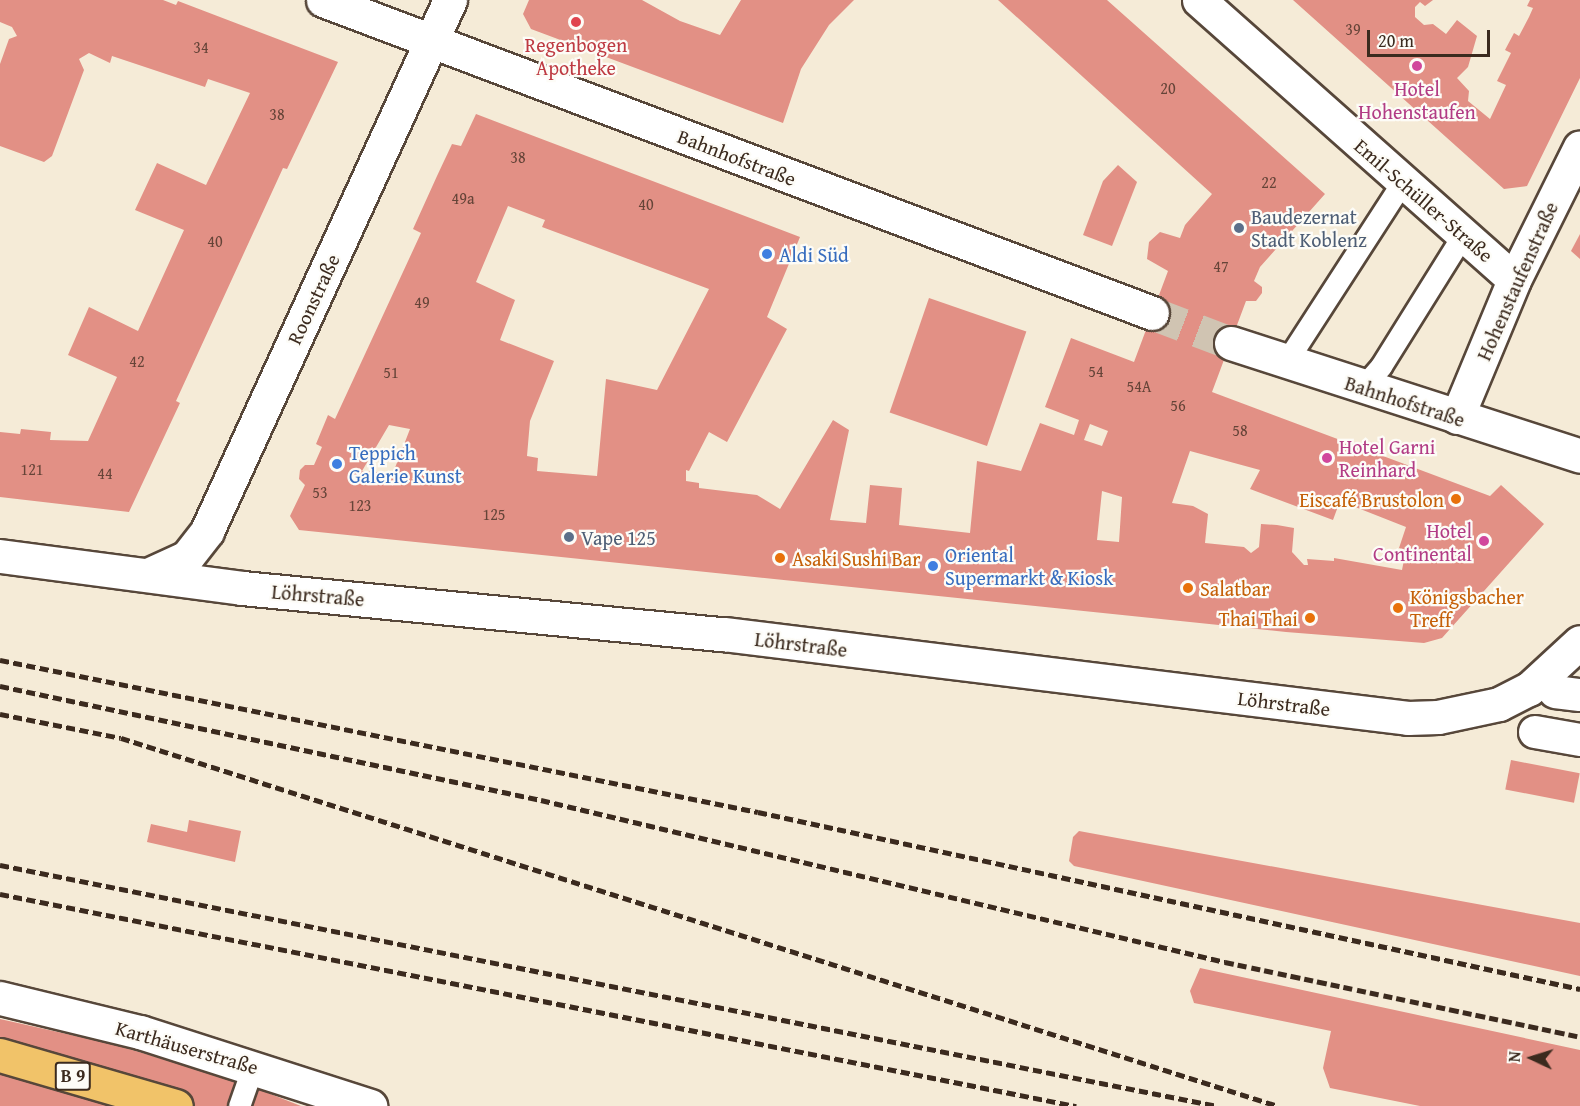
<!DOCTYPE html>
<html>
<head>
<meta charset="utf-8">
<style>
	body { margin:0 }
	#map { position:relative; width:1580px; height:1106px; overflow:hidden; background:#f5ebd7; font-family:"Gentium Book Plus",serif }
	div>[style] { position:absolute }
	.building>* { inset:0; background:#e29085; transform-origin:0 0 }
	.minor-tunnel>* { height:33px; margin-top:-16.5px; transform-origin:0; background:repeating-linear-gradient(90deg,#d0c4b2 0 33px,transparent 0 49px) }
	.roads { filter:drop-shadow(2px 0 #57473a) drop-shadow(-2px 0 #57473a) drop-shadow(0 2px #57473a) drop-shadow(0 -2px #57473a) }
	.service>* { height:21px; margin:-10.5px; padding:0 10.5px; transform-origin:10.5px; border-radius:10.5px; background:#fff }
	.pedestrian>* { height:32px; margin:-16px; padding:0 16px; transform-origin:16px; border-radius:16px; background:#fff }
	.minor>* { height:33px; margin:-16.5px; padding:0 16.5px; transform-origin:16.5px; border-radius:16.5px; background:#fff }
	.trunk>* { height:33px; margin:-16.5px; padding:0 16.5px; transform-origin:16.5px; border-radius:16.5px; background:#f1c369 }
	.rail>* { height:4.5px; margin-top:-2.25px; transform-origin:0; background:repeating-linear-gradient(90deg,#3b2a1e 0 9px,transparent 0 13.5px) }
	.dots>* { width:16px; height:16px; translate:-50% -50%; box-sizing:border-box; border:3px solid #fdfcf7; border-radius:50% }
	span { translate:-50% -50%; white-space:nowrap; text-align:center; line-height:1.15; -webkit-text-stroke:4.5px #fdfcf7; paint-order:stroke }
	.number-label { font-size:16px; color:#654438 }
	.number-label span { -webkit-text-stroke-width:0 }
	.shield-label span { padding:2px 4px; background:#fdfcf7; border:2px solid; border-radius:4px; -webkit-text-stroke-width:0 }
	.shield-label { font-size:18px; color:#3b2a1e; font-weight:700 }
	.health-label { font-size:20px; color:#be3a42 }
	.hotel-label { font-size:20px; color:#b23c85 }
	.left { translate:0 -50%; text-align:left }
	.right { translate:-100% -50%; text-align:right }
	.street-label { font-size:20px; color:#3b2a1e }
	.service-label { font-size:20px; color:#4e5e75 }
	.shop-label { font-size:20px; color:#366cbe }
	.food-label { font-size:20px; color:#c56008 }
	.north { position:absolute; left:1502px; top:1028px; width:60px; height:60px; -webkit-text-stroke:4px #fdfcf7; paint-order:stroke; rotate:274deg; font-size:16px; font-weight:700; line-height:24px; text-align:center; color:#3b2a1e }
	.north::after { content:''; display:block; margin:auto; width:21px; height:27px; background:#3b2a1e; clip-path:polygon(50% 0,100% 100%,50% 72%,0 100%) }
	.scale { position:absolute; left:1367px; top:30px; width:123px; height:27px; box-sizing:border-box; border:3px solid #3b2a1e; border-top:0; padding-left:8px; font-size:18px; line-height:21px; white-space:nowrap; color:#3b2a1e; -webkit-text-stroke:4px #fdfcf7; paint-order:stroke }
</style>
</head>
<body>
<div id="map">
	<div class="building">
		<i style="clip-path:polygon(0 0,163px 0,176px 5px,178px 1px,338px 62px,287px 169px,283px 168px,176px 401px,180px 403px,129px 512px,0 497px,0 432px,20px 434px,21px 429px,51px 432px,50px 440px,88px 441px,117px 377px,68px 355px,89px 307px,138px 331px,184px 230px,135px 210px,157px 163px,206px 185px,250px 93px,208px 79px,205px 87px,112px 56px,110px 63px,89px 53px,79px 59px,84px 70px,52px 156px,44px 162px,0 146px,0 64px,9px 39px,17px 36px,12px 27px,0 22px)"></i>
		<i style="clip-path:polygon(529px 0,642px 0,680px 21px,720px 35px,741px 0,854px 0,829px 25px,801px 69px,783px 123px,531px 29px,523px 14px)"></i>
		<i style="clip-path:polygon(evenodd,998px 0,1107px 0,1325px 194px,1260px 267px,1254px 281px,1262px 287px,1262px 293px,1256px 301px,1246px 301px,1212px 392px,1490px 496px,1501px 485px,1544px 524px,1442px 638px,1424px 643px,1286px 632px,299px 530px,290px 516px,305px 485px,299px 479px,300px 470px,305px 465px,314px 465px,322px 447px,316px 444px,328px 415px,335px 419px,421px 233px,413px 229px,437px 176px,452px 144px,461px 146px,476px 114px,800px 237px,767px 317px,787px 329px,727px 442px,709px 432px,689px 471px,686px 470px,686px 481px,699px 483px,699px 488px,757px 495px,780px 509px,833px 420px,849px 430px,830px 520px,866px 523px,870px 485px,902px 488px,899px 525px,970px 533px,977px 461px,1021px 471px,1040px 423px,1074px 435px,1079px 420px,1045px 407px,1071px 338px,1134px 362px,1168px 271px,1147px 259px,1149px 242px,1160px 232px,1180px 238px,1185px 225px,1212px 194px,998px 0,508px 206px,545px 220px,542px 227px,709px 289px,657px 390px,606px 379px,597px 476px,537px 471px,538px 458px,527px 456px,530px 421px,554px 361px,500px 340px,515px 300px,476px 282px,508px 206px,998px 0,1090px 424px,1108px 431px,1102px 446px,1084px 440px,1090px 424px,998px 0,389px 425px,410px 429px,393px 473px,362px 471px,389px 425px,998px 0,1190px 451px,1260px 470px,1250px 489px,1333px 520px,1340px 501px,1406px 527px,1399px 548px,1406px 550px,1402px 570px,1334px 558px,1334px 561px,1307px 559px,1308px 565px,1304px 565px,1292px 552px,1294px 528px,1277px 525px,1261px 524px,1259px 547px,1251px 553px,1244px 547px,1205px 543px,1208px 514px,1193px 506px,1172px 503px,1190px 451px,998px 0,1102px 491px,1122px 497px,1119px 542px,1097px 540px,1102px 491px)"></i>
		<i style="clip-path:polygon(1293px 0,1433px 0,1425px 6px,1420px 2px,1415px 7px,1415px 17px,1424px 25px,1433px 24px,1446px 34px,1457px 20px,1477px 36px,1468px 67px,1457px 78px,1469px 91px,1468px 101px,1490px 119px,1506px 85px,1497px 81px,1511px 53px,1505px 50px,1514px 33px,1519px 36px,1529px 17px,1533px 8px,1527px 6px,1530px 0,1580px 0,1580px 78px,1527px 186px,1504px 189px)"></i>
		<i style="clip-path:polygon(1118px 165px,1137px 182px,1112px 246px,1083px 235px,1103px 181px)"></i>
		<i style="clip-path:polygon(1580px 234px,1580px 259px,1571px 251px)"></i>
		<i style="left:929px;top:298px;width:103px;height:121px;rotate:19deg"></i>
		<i style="left:1511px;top:760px;width:70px;height:30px;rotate:11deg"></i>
		<i style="clip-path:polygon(189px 820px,241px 831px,235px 862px,147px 842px,151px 824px,187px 832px)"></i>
		<i style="clip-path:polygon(1079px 831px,1580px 923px,1580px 976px,1074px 866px,1069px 861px,1073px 837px)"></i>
		<i style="clip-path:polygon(1200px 968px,1580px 1050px,1580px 1106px,1420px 1106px,1330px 1088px,1323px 1068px,1331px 1031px,1194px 1003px,1190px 991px)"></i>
		<i style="clip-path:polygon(0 1019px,116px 1045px,245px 1084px,301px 1106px,0 1106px)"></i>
	</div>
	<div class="minor-tunnel">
		<i style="left:1152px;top:313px;width:85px;rotate:20.8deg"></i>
	</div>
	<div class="roads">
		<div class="service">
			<i style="left:1286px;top:362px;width:216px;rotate:-57.1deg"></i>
			<i style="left:1362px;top:388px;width:29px;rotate:-49deg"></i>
			<i style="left:1381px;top:366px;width:145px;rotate:-58deg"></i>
			<i style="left:1458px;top:243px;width:12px;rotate:-76deg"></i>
			<i style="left:239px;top:1106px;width:42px;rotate:-70.7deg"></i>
		</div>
		<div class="pedestrian">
			<i style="left:1555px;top:692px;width:25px;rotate:7deg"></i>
			<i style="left:1535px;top:732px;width:46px;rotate:10.1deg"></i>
		</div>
		<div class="minor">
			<i style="left:323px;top:0;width:886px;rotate:20.68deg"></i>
			<i style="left:1199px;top:0;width:421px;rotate:41.6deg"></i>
			<i style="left:1231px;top:343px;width:367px;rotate:17.9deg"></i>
			<i style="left:1457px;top:417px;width:148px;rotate:-67.4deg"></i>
			<i style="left:1514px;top:280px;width:148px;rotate:-63.6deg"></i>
			<i style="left:0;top:556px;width:244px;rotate:7.5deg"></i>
			<i style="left:242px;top:588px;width:484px;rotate:5.5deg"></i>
			<i style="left:724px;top:634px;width:689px;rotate:7deg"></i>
			<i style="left:1408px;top:718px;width:30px;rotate:-2deg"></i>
			<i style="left:1438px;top:717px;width:62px;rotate:-12deg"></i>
			<i style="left:1499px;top:704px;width:34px;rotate:-27deg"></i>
			<i style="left:1529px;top:689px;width:69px;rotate:-42.7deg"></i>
			<i style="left:150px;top:574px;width:41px;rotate:-24.7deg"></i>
			<i style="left:187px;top:557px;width:33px;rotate:-52deg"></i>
			<i style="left:207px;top:531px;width:584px;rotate:-65.41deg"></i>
			<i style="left:0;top:998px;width:144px;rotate:13.7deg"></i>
			<i style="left:140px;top:1032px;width:242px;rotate:17.8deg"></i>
		</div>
		<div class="trunk">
			<i style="left:0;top:1055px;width:183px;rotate:16.2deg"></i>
		</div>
	</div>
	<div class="rail">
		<i style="left:0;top:660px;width:773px;rotate:11.34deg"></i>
		<i style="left:758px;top:812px;width:841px;rotate:12.15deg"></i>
		<i style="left:0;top:686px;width:553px;rotate:11.9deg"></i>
		<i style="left:541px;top:800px;width:703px;rotate:13.32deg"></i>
		<i style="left:1225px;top:962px;width:363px;rotate:11.9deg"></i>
		<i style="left:0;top:714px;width:123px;rotate:11.2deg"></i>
		<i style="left:121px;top:738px;width:1214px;rotate:17.64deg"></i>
		<i style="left:0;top:865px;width:1241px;rotate:11.2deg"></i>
		<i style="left:0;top:894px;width:1097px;rotate:11.15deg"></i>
	</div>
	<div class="dots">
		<i style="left:576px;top:22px;background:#e0444e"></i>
		<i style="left:1417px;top:66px;background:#d1479c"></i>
		<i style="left:1239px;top:228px;background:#5c6f8a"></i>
		<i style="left:767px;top:254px;background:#3f7fe0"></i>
		<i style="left:1327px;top:458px;background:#d1479c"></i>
		<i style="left:337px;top:464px;background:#3f7fe0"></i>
		<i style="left:1456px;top:499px;background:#e8710a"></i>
		<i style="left:569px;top:537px;background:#5c6f8a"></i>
		<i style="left:1484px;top:541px;background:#d1479c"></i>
		<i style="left:780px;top:558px;background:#e8710a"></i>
		<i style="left:933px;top:566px;background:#3f7fe0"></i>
		<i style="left:1188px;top:588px;background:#e8710a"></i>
		<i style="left:1398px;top:608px;background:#e8710a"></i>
		<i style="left:1310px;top:618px;background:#e8710a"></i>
	</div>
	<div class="number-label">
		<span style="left:1353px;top:29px">39</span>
		<span style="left:201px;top:47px">34</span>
		<span style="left:1168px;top:88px">20</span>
		<span style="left:277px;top:114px">38</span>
		<span style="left:518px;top:157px">38</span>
		<span style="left:1269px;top:182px">22</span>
		<span style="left:463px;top:198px">49a</span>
		<span style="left:646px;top:204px">40</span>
		<span style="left:215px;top:241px">40</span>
		<span style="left:1221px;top:266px">47</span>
		<span style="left:422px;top:302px">49</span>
		<span style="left:137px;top:361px">42</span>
		<span style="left:1096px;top:371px">54</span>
		<span style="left:391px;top:372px">51</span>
		<span style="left:1139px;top:386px">54A</span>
		<span style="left:1178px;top:405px">56</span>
		<span style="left:1240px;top:430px">58</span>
		<span style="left:32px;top:469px">121</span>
		<span style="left:105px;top:473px">44</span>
		<span style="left:320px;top:492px">53</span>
		<span style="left:360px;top:505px">123</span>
		<span style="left:494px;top:514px">125</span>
	</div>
	<div class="shield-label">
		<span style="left:73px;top:1076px">B 9</span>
	</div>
	<div class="health-label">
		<span style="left:576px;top:56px">Regenbogen<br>Apotheke</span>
	</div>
	<div class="hotel-label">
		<span style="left:1417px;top:100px">Hotel<br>Hohenstaufen</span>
		<span class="left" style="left:1339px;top:458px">Hotel Garni<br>Reinhard</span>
		<span class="right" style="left:1472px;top:542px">Hotel<br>Continental</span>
	</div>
	<div class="street-label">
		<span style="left:737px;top:157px;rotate:21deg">Bahnhofstraße</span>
		<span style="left:1424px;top:200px;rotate:41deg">Emil-Schüller-Straße</span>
		<span style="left:1517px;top:281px;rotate:-66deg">Hohenstaufenstraße</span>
		<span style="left:313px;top:299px;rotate:-65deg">Roonstraße</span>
		<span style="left:1405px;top:401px;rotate:18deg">Bahnhofstraße</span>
		<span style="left:318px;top:595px;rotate:5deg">Löhrstraße</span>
		<span style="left:801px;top:644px;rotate:7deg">Löhrstraße</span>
		<span style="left:1284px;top:703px;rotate:7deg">Löhrstraße</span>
		<span style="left:187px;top:1047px;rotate:16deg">Karthäuserstraße</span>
	</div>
	<div class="service-label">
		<span class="left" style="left:1251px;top:228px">Baudezernat<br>Stadt Koblenz</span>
		<span class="left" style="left:581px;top:537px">Vape 125</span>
	</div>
	<div class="shop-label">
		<span class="left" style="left:779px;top:254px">Aldi Süd</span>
		<span class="left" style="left:349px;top:464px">Teppich<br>Galerie Kunst</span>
		<span class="left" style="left:945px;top:566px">Oriental<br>Supermarkt &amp; Kiosk</span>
	</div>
	<div class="food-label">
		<span class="right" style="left:1444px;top:499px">Eiscafé Brustolon</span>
		<span class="left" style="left:792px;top:558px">Asaki Sushi Bar</span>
		<span class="left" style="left:1200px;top:588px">Salatbar</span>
		<span class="left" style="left:1410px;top:608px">Königsbacher<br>Treff</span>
		<span class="right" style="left:1298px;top:618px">Thai Thai</span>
	</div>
	<div class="north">N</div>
	<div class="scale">20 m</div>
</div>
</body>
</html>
